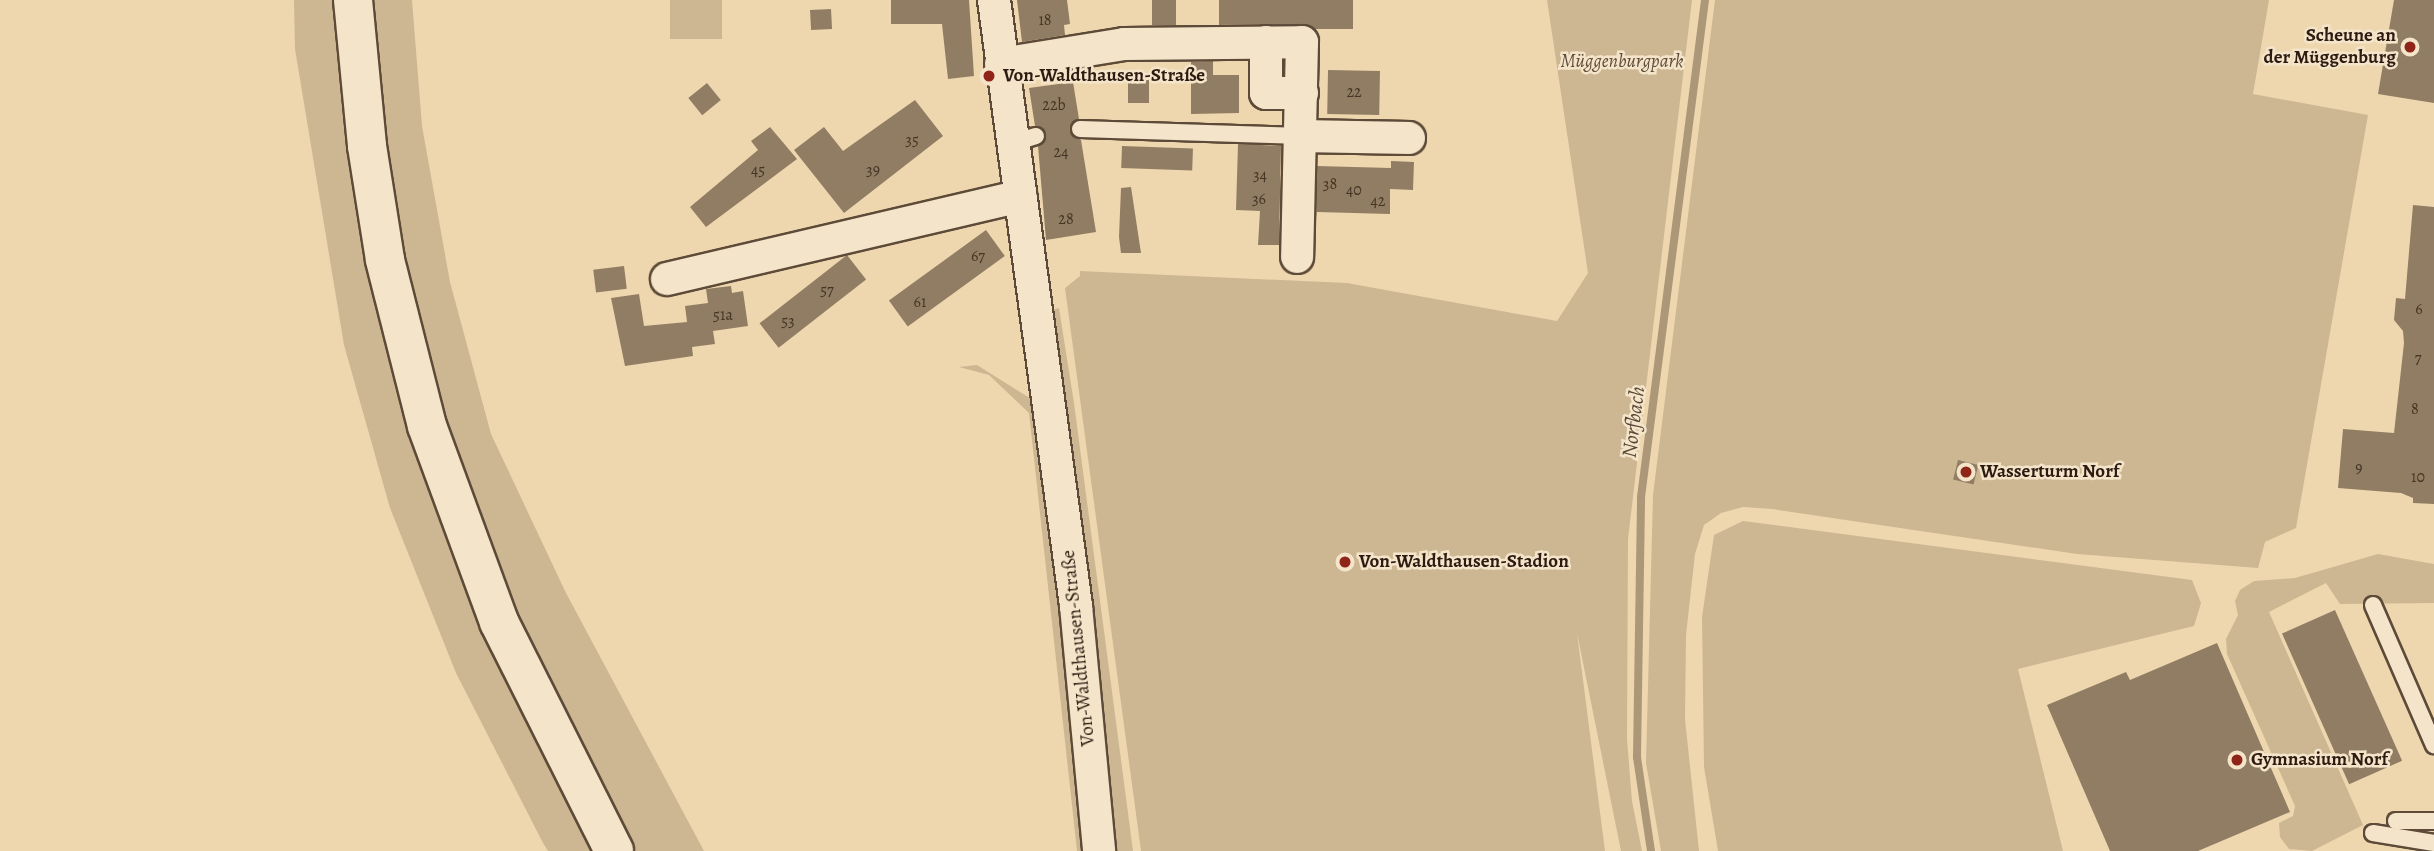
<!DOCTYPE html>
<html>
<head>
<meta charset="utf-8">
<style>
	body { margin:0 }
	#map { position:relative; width:2434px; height:851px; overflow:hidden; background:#eed7ae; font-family:Alegreya,serif }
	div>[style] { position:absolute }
	.green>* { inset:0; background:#cdb793; transform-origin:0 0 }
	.stream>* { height:8px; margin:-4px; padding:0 4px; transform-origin:4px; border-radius:4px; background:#ac9779 }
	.building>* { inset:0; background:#917d63; transform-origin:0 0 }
	.roads { filter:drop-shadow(2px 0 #5d4a38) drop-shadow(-2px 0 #5d4a38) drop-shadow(0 2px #5d4a38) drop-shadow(0 -2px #5d4a38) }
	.service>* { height:16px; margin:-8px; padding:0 8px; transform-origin:8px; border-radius:8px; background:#f4e5ca }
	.minor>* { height:32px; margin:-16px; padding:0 16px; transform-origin:16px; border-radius:16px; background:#f4e5ca }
	.secondary>* { height:38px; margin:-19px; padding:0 19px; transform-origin:19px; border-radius:19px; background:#f4e5ca }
	.dots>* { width:19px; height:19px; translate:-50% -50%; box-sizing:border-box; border:4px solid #f4e5ca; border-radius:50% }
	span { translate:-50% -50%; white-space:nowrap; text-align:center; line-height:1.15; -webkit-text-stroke:5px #f4e5ca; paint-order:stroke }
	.number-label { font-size:16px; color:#463426 }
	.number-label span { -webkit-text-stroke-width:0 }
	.poi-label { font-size:19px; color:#2d1b11; font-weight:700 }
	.right { translate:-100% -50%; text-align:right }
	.left { translate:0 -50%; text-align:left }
	.park-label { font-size:19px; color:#5d4a38; font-style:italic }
	.street-label { font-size:19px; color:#2d1b11 }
	.water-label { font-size:21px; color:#594635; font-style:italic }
</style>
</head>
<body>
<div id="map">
	<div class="green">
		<i style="clip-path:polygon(294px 0,340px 0,357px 179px,599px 851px,548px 851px,543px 843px,456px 673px,390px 508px,344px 345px,295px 49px)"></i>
		<i style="clip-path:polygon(367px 0,412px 0,422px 126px,450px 282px,491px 434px,566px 593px,704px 851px,629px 851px,510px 615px,438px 418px,386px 186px)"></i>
		<i style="left:670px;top:0;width:52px;height:39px"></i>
		<i style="clip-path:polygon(1547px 0,1692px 0,1628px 539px,1627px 739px,1632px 801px,1642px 851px,1621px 851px,1577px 633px,1605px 851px,1141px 851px,1065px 288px,1080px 276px,1080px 271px,1347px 283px,1557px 321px,1588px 273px)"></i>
		<i style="clip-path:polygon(1715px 0,2269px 0,2253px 94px,2368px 115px,2296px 528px,2265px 542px,2258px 568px,2077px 554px,1772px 509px,1743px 507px,1721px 513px,1704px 525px,1695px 554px,1686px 635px,1685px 719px,1699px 851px,1661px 851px,1646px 763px,1653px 495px)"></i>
		<i style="clip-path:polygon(1059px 308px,1074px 403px,1133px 851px,1110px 851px,1048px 311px)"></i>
		<i style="clip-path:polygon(977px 365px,1033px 400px,1047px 483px,1089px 851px,1077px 851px,1029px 413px,989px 375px,959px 367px)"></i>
		<i style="clip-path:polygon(1743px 521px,2192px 580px,2201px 603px,2194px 626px,2018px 669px,2063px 851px,1718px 851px,1704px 767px,1702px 617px,1714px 535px)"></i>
		<i style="clip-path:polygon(2378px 554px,2434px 564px,2434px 603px,2340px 604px,2326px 583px,2269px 612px,2363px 825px,2312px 851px,2289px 849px,2280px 837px,2279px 823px,2293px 816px,2295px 806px,2227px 654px,2226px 639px,2238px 615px,2235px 601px,2240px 590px,2254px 581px,2295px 578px)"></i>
	</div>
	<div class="stream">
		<i style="left:1651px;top:851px;width:95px;rotate:-98.5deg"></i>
		<i style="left:1637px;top:757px;width:260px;rotate:-89.1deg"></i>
		<i style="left:1641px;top:497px;width:501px;rotate:-82.66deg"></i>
	</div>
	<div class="building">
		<i style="clip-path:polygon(891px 0,969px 0,974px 76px,948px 79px,942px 24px,891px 24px)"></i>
		<i style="clip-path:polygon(1017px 0,1067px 0,1070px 24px,1064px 25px,1065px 35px,1022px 42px)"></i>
		<i style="left:1152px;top:0;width:24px;height:25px"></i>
		<i style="clip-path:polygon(1219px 0,1353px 0,1353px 29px,1314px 29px,1302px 24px,1219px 25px)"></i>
		<i style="clip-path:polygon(2394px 0,2434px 0,2434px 103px,2378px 94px)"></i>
		<i style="left:831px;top:9px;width:20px;height:21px;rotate:87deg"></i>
		<i style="clip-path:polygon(1213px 61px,1213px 75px,1239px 75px,1239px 113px,1191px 114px,1191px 62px)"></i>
		<i style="left:1328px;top:70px;width:52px;height:44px;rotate:1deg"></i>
		<i style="left:1128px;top:80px;width:21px;height:23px"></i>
		<i style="clip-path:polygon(1073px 82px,1079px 119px,1070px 129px,1081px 140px,1096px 232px,1046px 240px,1038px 146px,1046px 134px,1035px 126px,1029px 88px)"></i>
		<i style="left:707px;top:83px;width:22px;height:24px;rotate:51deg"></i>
		<i style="clip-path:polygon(915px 100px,943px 136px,844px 213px,794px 150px,824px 127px,843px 151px)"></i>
		<i style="clip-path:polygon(770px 127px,797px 159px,706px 227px,690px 207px,758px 150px,751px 141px)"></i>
		<i style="clip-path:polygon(1238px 144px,1281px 146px,1279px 245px,1258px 245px,1260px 211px,1236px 210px)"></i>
		<i style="left:1122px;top:146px;width:71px;height:22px;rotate:2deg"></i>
		<i style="clip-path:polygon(1391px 161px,1414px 162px,1413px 190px,1390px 189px,1390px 214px,1317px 212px,1316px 229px,1317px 166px,1391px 168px)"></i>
		<i style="clip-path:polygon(1131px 187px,1141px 253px,1121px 253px,1119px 237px,1121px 188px)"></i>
		<i style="clip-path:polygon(2413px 205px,2434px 207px,2434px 504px,2413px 503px,2413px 498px,2401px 493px,2338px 488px,2343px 429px,2394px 433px,2404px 343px,2403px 331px,2394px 320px,2396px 298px,2405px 299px)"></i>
		<i style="left:986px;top:230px;width:32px;height:120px;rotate:54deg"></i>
		<i style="left:847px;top:255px;width:31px;height:111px;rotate:52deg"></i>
		<i style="left:624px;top:266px;width:23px;height:31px;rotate:83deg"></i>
		<i style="clip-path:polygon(731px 286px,732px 293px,743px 291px,748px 326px,713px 331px,715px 344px,692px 347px,693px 356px,625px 366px,611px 298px,639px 294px,644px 326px,687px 322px,685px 306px,708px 303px,706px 289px)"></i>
		<i style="left:1958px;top:460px;width:21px;height:20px;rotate:14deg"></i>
		<i style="left:2335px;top:610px;width:165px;height:58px;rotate:66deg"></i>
		<i style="clip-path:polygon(2217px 643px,2290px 812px,2198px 851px,2110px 851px,2047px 705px,2126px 672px,2130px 680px)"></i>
	</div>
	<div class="roads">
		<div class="service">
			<i style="left:1080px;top:129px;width:222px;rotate:1.8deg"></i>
			<i style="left:1013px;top:143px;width:24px;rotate:-17deg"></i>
			<i style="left:2373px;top:605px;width:153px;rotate:66.5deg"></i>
			<i style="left:2396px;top:821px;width:38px"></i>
			<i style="left:2373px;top:833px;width:62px;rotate:9.3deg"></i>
		</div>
		<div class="minor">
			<i style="left:994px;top:0;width:612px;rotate:82.29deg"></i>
			<i style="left:1076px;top:606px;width:246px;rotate:84.6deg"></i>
			<i style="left:1266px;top:42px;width:51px;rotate:90deg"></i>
			<i style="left:1266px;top:93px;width:36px"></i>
			<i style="left:1001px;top:64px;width:125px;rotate:-9.2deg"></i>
			<i style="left:1124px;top:44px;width:178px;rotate:-0.6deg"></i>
			<i style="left:1302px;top:42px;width:215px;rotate:91.3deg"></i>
			<i style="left:1302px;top:136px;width:107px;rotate:1.1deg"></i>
			<i style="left:667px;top:279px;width:363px;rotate:-13.2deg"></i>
		</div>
		<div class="secondary">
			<i style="left:353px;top:0;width:147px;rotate:84.5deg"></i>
			<i style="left:367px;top:146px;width:115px;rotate:81deg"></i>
			<i style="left:385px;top:260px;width:171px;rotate:75.8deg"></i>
			<i style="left:427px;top:426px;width:209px;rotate:69.8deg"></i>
			<i style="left:499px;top:622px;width:256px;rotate:63.3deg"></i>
		</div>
	</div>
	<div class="dots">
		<i style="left:2410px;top:47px;background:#8f2418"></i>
		<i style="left:989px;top:76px;background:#8f2418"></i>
		<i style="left:1966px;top:472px;background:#8f2418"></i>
		<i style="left:1345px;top:562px;background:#8f2418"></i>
		<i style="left:2237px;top:760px;background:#8f2418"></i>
	</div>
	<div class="number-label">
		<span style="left:1045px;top:20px">18</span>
		<span style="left:1354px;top:92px">22</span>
		<span style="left:1054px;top:105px">22b</span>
		<span style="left:912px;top:140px">35</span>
		<span style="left:1061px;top:152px">24</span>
		<span style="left:758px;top:170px">45</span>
		<span style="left:873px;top:170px">39</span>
		<span style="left:1260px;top:175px">34</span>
		<span style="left:1330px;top:184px">38</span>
		<span style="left:1354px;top:190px">40</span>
		<span style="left:1259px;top:199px">36</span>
		<span style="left:1378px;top:201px">42</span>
		<span style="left:1066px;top:219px">28</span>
		<span style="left:978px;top:256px">67</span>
		<span style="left:827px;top:290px">57</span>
		<span style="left:920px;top:302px">61</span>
		<span style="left:2419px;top:309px">6</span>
		<span style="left:723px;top:315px">51a</span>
		<span style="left:788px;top:321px">53</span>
		<span style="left:2418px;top:358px">7</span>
		<span style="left:2415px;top:409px">8</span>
		<span style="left:2359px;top:468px">9</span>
		<span style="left:2418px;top:477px">10</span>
	</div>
	<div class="poi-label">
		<span class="right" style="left:2396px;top:47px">Scheune an<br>der Müggenburg</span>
		<span class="left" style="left:1003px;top:76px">Von-Waldthausen-Straße</span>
		<span class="left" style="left:1980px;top:472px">Wasserturm Norf</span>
		<span class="left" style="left:1359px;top:562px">Von-Waldthausen-Stadion</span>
		<span class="left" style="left:2251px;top:760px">Gymnasium Norf</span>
	</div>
	<div class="park-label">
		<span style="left:1622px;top:62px">Müggenburgpark</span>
	</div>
	<div class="street-label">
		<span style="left:1079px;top:648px;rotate:-96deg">Von-Waldthausen-Straße</span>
	</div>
	<div class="water-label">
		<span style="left:1633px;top:422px;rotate:-83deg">Norfbach</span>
	</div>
</div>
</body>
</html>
